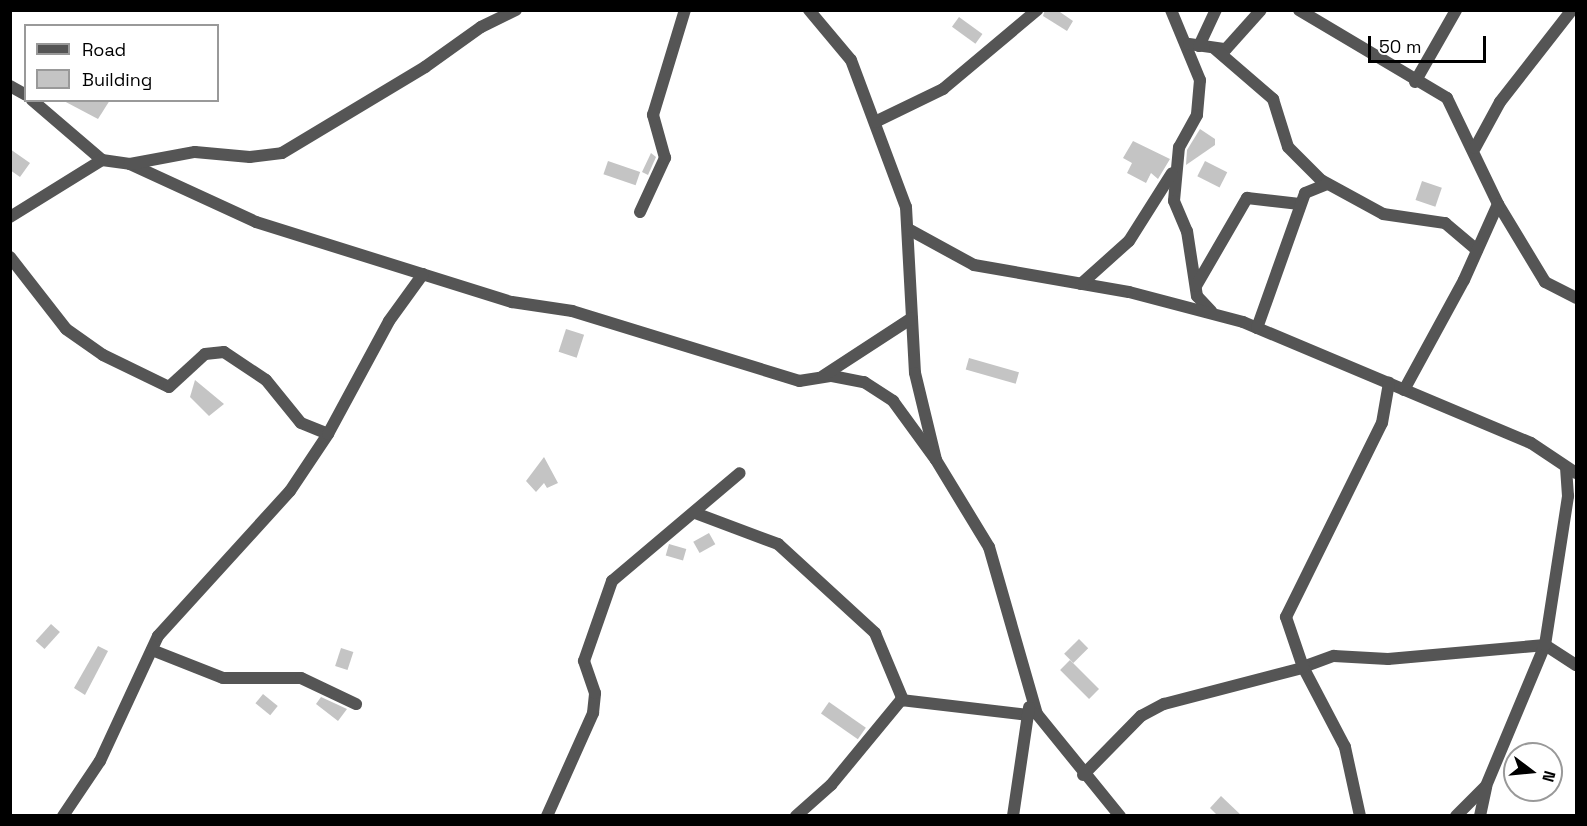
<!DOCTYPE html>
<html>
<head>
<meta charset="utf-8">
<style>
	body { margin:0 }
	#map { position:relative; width:1587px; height:826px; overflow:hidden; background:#fff; font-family:"Space Grotesk",sans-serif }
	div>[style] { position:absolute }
	.building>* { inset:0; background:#c4c4c4; transform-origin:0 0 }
	.minor>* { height:12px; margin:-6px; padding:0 6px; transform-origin:6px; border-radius:6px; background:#555 }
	span { translate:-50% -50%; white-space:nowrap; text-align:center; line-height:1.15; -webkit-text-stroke:4.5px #fff; paint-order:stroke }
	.frame { position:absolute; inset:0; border:12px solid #000; pointer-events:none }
	.legend { position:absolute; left:24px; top:24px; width:195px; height:78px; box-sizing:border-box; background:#fff; border:2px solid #999; margin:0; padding:8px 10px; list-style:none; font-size:18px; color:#000 }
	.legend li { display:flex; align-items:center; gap:12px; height:30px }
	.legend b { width:30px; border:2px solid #999 }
	.north { position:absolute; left:1503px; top:742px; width:60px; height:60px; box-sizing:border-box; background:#fff; border:2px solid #999; border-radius:50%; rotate:106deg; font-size:16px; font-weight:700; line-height:24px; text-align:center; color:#000 }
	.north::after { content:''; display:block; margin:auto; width:21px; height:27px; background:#000; clip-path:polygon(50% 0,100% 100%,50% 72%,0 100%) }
	.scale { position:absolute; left:1368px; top:36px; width:118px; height:27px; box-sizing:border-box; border:3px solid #000; border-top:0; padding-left:8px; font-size:18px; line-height:21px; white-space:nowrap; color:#000; -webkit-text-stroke:4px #fff; paint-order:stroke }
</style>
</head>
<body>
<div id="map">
	<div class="building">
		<i style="clip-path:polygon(1045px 10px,1057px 10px,1073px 21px,1067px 31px,1043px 16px)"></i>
		<i style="left:959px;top:17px;width:29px;height:12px;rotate:36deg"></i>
		<i style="clip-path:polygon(62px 100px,110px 100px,98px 119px)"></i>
		<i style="clip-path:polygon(1200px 129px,1215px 139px,1215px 145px,1186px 165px,1187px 150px)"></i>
		<i style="clip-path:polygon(1133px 141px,1170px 159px,1158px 179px,1151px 173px,1146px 183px,1127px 173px,1132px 163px,1123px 158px)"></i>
		<i style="clip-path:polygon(10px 149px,30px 163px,20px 177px,10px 170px)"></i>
		<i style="clip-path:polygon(651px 153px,656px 157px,648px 175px,642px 172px)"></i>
		<i style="left:608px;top:161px;width:34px;height:14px;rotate:19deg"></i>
		<i style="left:1205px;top:161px;width:25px;height:17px;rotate:27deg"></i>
		<i style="left:1422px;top:181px;width:21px;height:20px;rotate:19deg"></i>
		<i style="left:566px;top:329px;width:19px;height:24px;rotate:18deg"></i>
		<i style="left:969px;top:358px;width:52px;height:12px;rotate:16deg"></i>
		<i style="clip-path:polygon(195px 380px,224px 404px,209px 416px,190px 397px)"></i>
		<i style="clip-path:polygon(544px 457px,558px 483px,547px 488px,544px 483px,536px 492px,526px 481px)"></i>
		<i style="left:709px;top:533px;width:13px;height:18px;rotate:61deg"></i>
		<i style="left:669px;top:544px;width:18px;height:12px;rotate:16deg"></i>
		<i style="left:51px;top:624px;width:12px;height:23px;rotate:42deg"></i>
		<i style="left:1079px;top:639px;width:13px;height:21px;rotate:45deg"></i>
		<i style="clip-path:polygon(98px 646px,108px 651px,85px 695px,74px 688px)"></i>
		<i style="left:341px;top:648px;width:13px;height:19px;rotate:18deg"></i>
		<i style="left:1070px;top:660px;width:41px;height:14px;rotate:45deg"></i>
		<i style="left:263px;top:694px;width:19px;height:12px;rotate:39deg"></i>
		<i style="clip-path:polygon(321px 697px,347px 709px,338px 721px,316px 704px)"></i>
		<i style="left:829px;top:702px;width:45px;height:14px;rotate:35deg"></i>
		<i style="clip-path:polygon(1221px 796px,1242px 816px,1218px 816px,1210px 808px)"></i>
	</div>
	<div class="minor">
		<i style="left:809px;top:10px;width:65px;rotate:50deg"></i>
		<i style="left:851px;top:60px;width:157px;rotate:69.5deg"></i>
		<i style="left:906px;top:207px;width:166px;rotate:86.9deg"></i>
		<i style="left:915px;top:373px;width:89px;rotate:76.4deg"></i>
		<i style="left:936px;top:460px;width:102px;rotate:58.7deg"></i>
		<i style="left:989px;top:547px;width:174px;rotate:74deg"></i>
		<i style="left:1037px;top:714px;width:132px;rotate:50.9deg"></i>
		<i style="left:1171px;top:10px;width:76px;rotate:67.5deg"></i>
		<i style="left:1200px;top:80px;width:35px;rotate:95deg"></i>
		<i style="left:1197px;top:115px;width:37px;rotate:119deg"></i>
		<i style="left:1179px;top:147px;width:54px;rotate:95.3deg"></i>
		<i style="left:1174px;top:201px;width:33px;rotate:67deg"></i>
		<i style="left:1187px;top:231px;width:66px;rotate:81.3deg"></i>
		<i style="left:1197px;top:296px;width:21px;rotate:47deg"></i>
		<i style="left:1299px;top:10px;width:172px;rotate:30.7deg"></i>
		<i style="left:1447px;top:98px;width:118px;rotate:64.3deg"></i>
		<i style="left:1498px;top:204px;width:91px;rotate:58.9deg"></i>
		<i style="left:1545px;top:282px;width:35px;rotate:27deg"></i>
		<i style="left:1189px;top:44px;width:37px;rotate:8deg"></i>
		<i style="left:1226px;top:49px;width:52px;rotate:-48.1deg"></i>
		<i style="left:1199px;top:46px;width:40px;rotate:-65deg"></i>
		<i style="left:1215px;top:49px;width:77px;rotate:40.8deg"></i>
		<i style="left:1273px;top:99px;width:50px;rotate:72.6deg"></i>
		<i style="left:1288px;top:147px;width:47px;rotate:45deg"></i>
		<i style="left:1321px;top:180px;width:71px;rotate:28.7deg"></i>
		<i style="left:1383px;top:214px;width:63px;rotate:8.3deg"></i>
		<i style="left:1445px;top:223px;width:42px;rotate:40.2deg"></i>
		<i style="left:1415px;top:82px;width:83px;rotate:-60.3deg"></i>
		<i style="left:10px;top:86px;width:18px;rotate:29deg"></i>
		<i style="left:32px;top:100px;width:92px;rotate:40.6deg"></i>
		<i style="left:102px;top:160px;width:28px;rotate:8deg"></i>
		<i style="left:130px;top:164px;width:139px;rotate:24.7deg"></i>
		<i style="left:256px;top:222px;width:268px;rotate:17.4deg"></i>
		<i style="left:512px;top:302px;width:61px;rotate:8.5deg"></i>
		<i style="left:572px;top:311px;width:238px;rotate:17.1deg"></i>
		<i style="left:799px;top:381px;width:33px;rotate:-9deg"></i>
		<i style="left:832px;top:376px;width:33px;rotate:11deg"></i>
		<i style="left:864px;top:382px;width:35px;rotate:33deg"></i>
		<i style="left:893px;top:401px;width:73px;rotate:53.9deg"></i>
		<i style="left:875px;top:122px;width:76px;rotate:-25.9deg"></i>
		<i style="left:943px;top:89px;width:123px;rotate:-40deg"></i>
		<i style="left:1475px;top:148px;width:52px;rotate:-61.5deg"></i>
		<i style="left:1500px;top:102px;width:117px;rotate:-52deg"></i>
		<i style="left:130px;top:164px;width:66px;rotate:-10.5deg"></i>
		<i style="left:195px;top:152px;width:55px;rotate:5.2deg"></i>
		<i style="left:250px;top:157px;width:32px;rotate:-7deg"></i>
		<i style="left:282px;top:153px;width:167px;rotate:-31deg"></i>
		<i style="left:425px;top:67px;width:69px;rotate:-35.5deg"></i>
		<i style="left:481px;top:27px;width:39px;rotate:-26deg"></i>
		<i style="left:640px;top:212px;width:60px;rotate:-65.2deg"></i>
		<i style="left:665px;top:158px;width:45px;rotate:-105.6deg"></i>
		<i style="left:653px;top:115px;width:110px;rotate:-73.1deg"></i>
		<i style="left:10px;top:217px;width:108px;rotate:-31.8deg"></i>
		<i style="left:910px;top:230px;width:73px;rotate:28.7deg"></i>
		<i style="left:974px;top:265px;width:157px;rotate:9.9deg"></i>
		<i style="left:1129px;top:292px;width:118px;rotate:14.7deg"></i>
		<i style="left:1243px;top:322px;width:312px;rotate:22.8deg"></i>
		<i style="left:1531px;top:443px;width:54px;rotate:33.7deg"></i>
		<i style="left:10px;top:257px;width:91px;rotate:52.1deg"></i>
		<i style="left:66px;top:329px;width:45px;rotate:35.1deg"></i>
		<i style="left:103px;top:355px;width:73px;rotate:25.9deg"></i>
		<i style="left:169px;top:387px;width:49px;rotate:-42.5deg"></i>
		<i style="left:205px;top:354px;width:19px;rotate:-6deg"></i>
		<i style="left:224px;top:352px;width:50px;rotate:33.7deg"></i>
		<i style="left:266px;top:380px;width:55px;rotate:50.9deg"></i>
		<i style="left:301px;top:423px;width:29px;rotate:22deg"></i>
		<i style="left:1081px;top:284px;width:64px;rotate:-41.9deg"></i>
		<i style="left:1129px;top:241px;width:80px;rotate:-57.7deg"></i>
		<i style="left:1196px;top:286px;width:102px;rotate:-59.9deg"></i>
		<i style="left:1247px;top:198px;width:53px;rotate:6.5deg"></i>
		<i style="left:1257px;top:328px;width:143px;rotate:-70.4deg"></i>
		<i style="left:1305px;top:193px;width:24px;rotate:-22deg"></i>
		<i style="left:823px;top:376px;width:106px;rotate:-33.1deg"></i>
		<i style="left:1404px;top:390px;width:125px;rotate:-61.4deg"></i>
		<i style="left:1464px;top:280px;width:83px;rotate:-65.9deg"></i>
		<i style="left:695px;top:513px;width:89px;rotate:20.5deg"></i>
		<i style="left:778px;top:544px;width:132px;rotate:42.5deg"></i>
		<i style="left:875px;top:633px;width:73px;rotate:67.3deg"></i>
		<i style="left:152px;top:650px;width:76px;rotate:21.5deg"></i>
		<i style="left:223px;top:678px;width:78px"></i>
		<i style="left:301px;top:678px;width:61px;rotate:25.3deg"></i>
		<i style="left:1303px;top:667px;width:33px;rotate:-20deg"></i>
		<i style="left:1334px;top:656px;width:54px;rotate:3.2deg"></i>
		<i style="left:1388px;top:659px;width:158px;rotate:-5.1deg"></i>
		<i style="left:1545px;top:645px;width:37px;rotate:33deg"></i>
		<i style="left:1083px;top:775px;width:83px;rotate:-45.5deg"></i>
		<i style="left:1141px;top:716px;width:26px;rotate:-28deg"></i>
		<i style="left:1164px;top:704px;width:147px;rotate:-14.6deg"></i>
		<i style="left:63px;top:816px;width:66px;rotate:-56.1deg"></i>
		<i style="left:100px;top:761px;width:138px;rotate:-65.1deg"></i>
		<i style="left:158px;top:636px;width:196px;rotate:-47.7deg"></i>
		<i style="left:290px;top:491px;width:69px;rotate:-56.3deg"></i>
		<i style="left:328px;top:434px;width:128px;rotate:-61.6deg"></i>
		<i style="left:389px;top:321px;width:58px;rotate:-54.1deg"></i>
		<i style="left:547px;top:816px;width:113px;rotate:-65.9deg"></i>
		<i style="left:593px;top:713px;width:20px;rotate:-84deg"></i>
		<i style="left:595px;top:693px;width:34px;rotate:-109deg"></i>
		<i style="left:584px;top:661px;width:85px;rotate:-70.7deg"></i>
		<i style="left:612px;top:581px;width:167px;rotate:-40.2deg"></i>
		<i style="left:796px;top:816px;width:47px;rotate:-41.5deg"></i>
		<i style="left:831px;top:785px;width:110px;rotate:-50.5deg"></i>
		<i style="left:901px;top:700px;width:128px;rotate:6.7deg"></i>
		<i style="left:1013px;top:816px;width:110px;rotate:-81.6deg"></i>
		<i style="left:1360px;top:816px;width:71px;rotate:-102.3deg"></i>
		<i style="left:1345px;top:747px;width:90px;rotate:-117.7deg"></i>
		<i style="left:1303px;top:667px;width:53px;rotate:-108.8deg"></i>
		<i style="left:1286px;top:617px;width:216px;rotate:-63.7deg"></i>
		<i style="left:1382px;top:423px;width:41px;rotate:-80.1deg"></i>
		<i style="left:1456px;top:816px;width:42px;rotate:-45deg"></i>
		<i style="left:1486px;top:786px;width:153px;rotate:-67.3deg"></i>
		<i style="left:1545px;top:645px;width:151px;rotate:-81.2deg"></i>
		<i style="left:1568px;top:496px;width:28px;rotate:-94deg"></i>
		<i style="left:1480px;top:816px;width:30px;rotate:-78deg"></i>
	</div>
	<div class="frame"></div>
	<ul class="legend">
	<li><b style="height:8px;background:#555"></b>Road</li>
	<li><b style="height:16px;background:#c4c4c4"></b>Building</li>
	</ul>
	<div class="north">N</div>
	<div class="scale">50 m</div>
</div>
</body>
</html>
